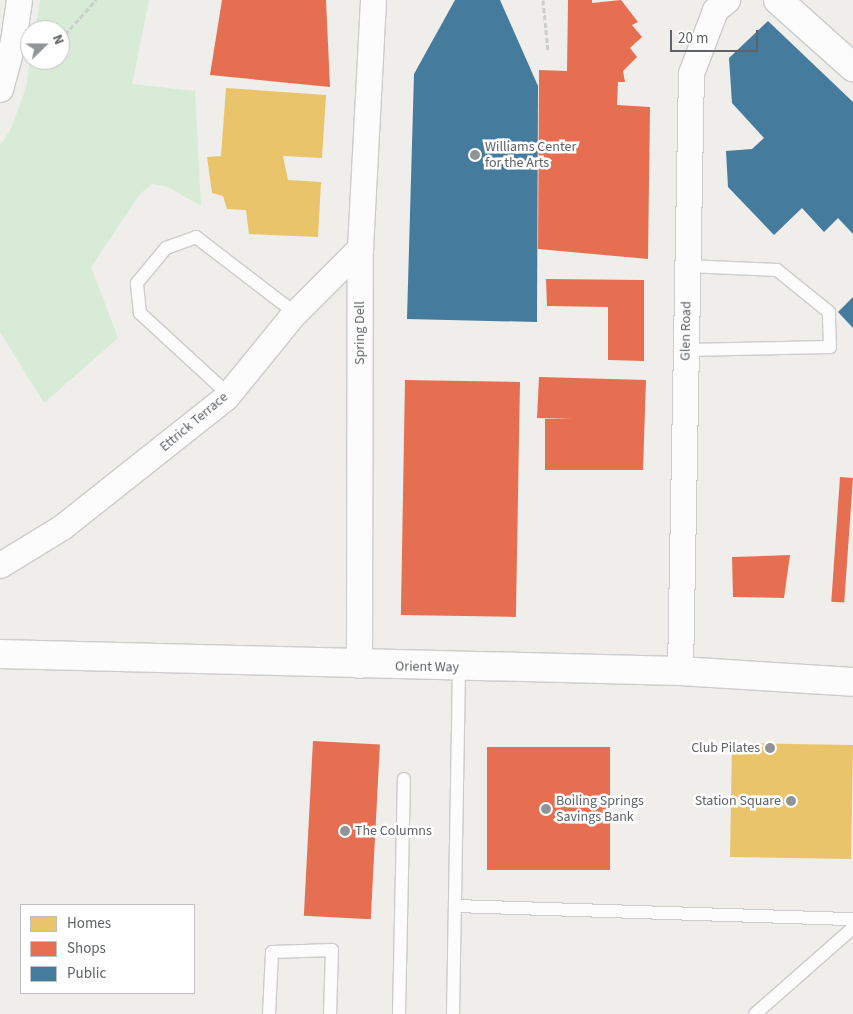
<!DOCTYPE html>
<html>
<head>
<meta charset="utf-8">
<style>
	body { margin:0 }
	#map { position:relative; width:853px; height:1014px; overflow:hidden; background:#efeeea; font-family:"Source Sans 3",sans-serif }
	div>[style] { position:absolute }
	.green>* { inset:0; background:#d8ebd6 }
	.homes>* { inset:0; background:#e9c46a; transform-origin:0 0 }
	.shops>* { inset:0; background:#e76f51; transform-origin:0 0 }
	.public>* { inset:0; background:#457b9d }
	.path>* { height:3px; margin-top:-1.5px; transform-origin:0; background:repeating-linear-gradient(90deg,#cacfcc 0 5px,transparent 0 7.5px) }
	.roads { filter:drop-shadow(1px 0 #cbcccc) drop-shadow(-1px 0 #cbcccc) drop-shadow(0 1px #cbcccc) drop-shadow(0 -1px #cbcccc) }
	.service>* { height:12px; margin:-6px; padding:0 6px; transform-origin:6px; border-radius:6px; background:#fdfcfc }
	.minor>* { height:25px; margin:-12.5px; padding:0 12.5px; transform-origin:12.5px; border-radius:12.5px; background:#fdfcfc }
	.tertiary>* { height:28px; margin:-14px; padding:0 14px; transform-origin:14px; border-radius:14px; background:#fdfcfc }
	.dots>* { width:14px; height:14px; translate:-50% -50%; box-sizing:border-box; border:2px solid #fff; border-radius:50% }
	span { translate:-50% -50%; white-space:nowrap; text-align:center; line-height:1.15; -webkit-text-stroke:5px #fff; paint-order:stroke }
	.poi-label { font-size:14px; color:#5f6368 }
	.left { translate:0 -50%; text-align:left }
	.right { translate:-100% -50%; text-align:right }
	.street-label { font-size:14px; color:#5f6368 }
	.legend { position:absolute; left:20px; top:904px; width:175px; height:90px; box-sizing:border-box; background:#fff; border:1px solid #bfc1c3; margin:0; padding:6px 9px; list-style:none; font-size:15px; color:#5f6368 }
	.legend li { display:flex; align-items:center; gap:10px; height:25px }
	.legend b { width:25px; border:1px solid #bfc1c3 }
	.north { position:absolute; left:20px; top:20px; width:50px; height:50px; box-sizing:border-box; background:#fff; border:1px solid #bfc1c3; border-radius:50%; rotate:68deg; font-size:14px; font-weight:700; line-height:20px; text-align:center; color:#5f6368 }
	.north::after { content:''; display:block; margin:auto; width:18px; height:22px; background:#919496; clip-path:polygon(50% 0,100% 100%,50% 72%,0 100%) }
	.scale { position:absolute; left:670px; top:30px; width:88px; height:22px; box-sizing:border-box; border:2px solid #5f6368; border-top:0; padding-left:6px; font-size:15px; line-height:18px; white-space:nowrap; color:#5f6368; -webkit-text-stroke:4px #fff; paint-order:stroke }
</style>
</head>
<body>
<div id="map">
	<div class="green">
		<i style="clip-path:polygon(40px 0,149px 0,132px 84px,195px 91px,201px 206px,168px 187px,152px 184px,140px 194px,91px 267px,118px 338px,44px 403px,0 332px,0 145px,10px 131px,26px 88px,30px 60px,60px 60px,60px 30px,35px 30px)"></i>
	</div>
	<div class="homes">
		<i style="clip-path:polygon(226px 88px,326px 95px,322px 158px,283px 156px,288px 180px,321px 182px,318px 237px,249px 234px,246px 210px,227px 209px,223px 196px,212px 193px,207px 157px,221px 156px)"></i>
		<i style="left:732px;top:743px;width:121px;height:114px;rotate:1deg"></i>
	</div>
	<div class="shops">
		<i style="clip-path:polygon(222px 0,326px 0,330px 87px,210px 75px)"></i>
		<i style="clip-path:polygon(568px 0,592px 0,592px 3px,621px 0,638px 22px,632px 25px,642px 37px,630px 48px,637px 57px,623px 71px,625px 82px,618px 82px,617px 105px,650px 107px,648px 259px,538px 249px,539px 70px,567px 71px)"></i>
		<i style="clip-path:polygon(546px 279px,644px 280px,644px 361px,608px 360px,608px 307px,547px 306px)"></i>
		<i style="clip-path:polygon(539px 377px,646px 380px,643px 470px,545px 470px,545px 419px,573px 419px,537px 418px)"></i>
		<i style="left:405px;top:380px;width:115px;height:235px;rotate:1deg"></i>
		<i style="left:840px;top:477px;width:13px;height:125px;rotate:4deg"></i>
		<i style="clip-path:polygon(790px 555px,784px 598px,733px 597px,732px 557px)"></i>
		<i style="left:313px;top:741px;width:67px;height:175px;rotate:3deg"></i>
		<i style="left:487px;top:747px;width:123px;height:123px"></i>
	</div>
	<div class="public">
		<i style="clip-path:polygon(455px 0,500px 0,538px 86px,537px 322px,407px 319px,414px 74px)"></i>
		<i style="clip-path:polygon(768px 21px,853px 102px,853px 234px,838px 218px,824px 232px,802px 208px,774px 235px,728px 187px,726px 151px,752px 149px,764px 138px,732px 103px,729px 58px)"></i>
		<i style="clip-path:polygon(853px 297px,853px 328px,838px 312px)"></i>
	</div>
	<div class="path">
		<i style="left:543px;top:0;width:51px;rotate:84.4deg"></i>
		<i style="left:60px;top:40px;width:54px;rotate:-48deg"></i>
		<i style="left:35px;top:66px;width:8px;rotate:-45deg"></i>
	</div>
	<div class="roads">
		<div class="service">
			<i style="left:686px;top:350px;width:144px;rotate:-1.2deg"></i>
			<i style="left:830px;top:347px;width:35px;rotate:-92deg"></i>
			<i style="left:829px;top:312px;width:67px;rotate:-141.1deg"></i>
			<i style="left:777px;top:270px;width:90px;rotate:-177.5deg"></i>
			<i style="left:228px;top:394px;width:120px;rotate:-137.4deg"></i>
			<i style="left:140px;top:313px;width:30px;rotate:-96deg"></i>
			<i style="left:137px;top:283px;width:45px;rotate:-50.4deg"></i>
			<i style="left:166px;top:248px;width:32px;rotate:-20deg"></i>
			<i style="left:196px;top:237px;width:125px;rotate:37.5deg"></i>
			<i style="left:456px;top:906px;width:397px;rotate:1.9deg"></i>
			<i style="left:269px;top:1014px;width:62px;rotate:-87.2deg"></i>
			<i style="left:272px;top:952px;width:60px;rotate:-1.9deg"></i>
			<i style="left:332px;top:950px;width:64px;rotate:91.8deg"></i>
			<i style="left:399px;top:1014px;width:235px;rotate:-88.8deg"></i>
			<i style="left:453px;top:1014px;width:347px;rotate:-89deg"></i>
			<i style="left:755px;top:1014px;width:130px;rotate:-41.3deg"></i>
		</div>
		<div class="minor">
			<i style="left:0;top:89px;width:50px;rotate:-74.8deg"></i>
			<i style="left:13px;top:41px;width:41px;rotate:-81.7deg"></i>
			<i style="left:0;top:565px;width:73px;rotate:-31.5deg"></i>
			<i style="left:62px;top:527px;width:209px;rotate:-38.4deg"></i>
			<i style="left:226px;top:397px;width:103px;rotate:-50.9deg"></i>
			<i style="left:291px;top:317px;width:98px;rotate:-45deg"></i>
			<i style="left:359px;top:665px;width:417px;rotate:-89.9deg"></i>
			<i style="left:360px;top:248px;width:248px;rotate:-87deg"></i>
			<i style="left:680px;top:671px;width:598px;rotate:-88.95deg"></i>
			<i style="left:691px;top:73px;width:67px;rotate:-69.1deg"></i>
			<i style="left:715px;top:10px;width:16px;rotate:-40deg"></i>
		</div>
		<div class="tertiary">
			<i style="left:778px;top:0;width:101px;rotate:41.8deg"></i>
			<i style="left:0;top:654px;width:680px;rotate:1.43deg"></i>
			<i style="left:680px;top:671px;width:173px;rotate:3.6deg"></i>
		</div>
	</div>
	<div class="dots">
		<i style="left:475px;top:155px;background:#919496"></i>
		<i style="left:770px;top:748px;background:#919496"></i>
		<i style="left:791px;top:801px;background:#919496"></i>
		<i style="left:546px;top:809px;background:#919496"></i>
		<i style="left:345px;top:831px;background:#919496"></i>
	</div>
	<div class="poi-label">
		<span class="left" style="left:485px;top:155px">Williams Center<br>for the Arts</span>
		<span class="right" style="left:760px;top:748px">Club Pilates</span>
		<span class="left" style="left:556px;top:809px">Boiling Springs<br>Savings Bank</span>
		<span class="right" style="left:781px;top:801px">Station Square</span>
		<span class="left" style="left:355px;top:831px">The Columns</span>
	</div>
	<div class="street-label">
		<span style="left:686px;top:331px;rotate:-89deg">Glen Road</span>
		<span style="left:360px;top:333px;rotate:-90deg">Spring Dell</span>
		<span style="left:194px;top:422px;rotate:-40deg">Ettrick Terrace</span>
		<span style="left:427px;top:667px;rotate:1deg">Orient Way</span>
	</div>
	<ul class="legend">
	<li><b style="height:14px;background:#e9c46a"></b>Homes</li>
	<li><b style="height:14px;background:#e76f51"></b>Shops</li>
	<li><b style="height:14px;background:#457b9d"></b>Public</li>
	</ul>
	<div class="north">N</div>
	<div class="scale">20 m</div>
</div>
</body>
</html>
